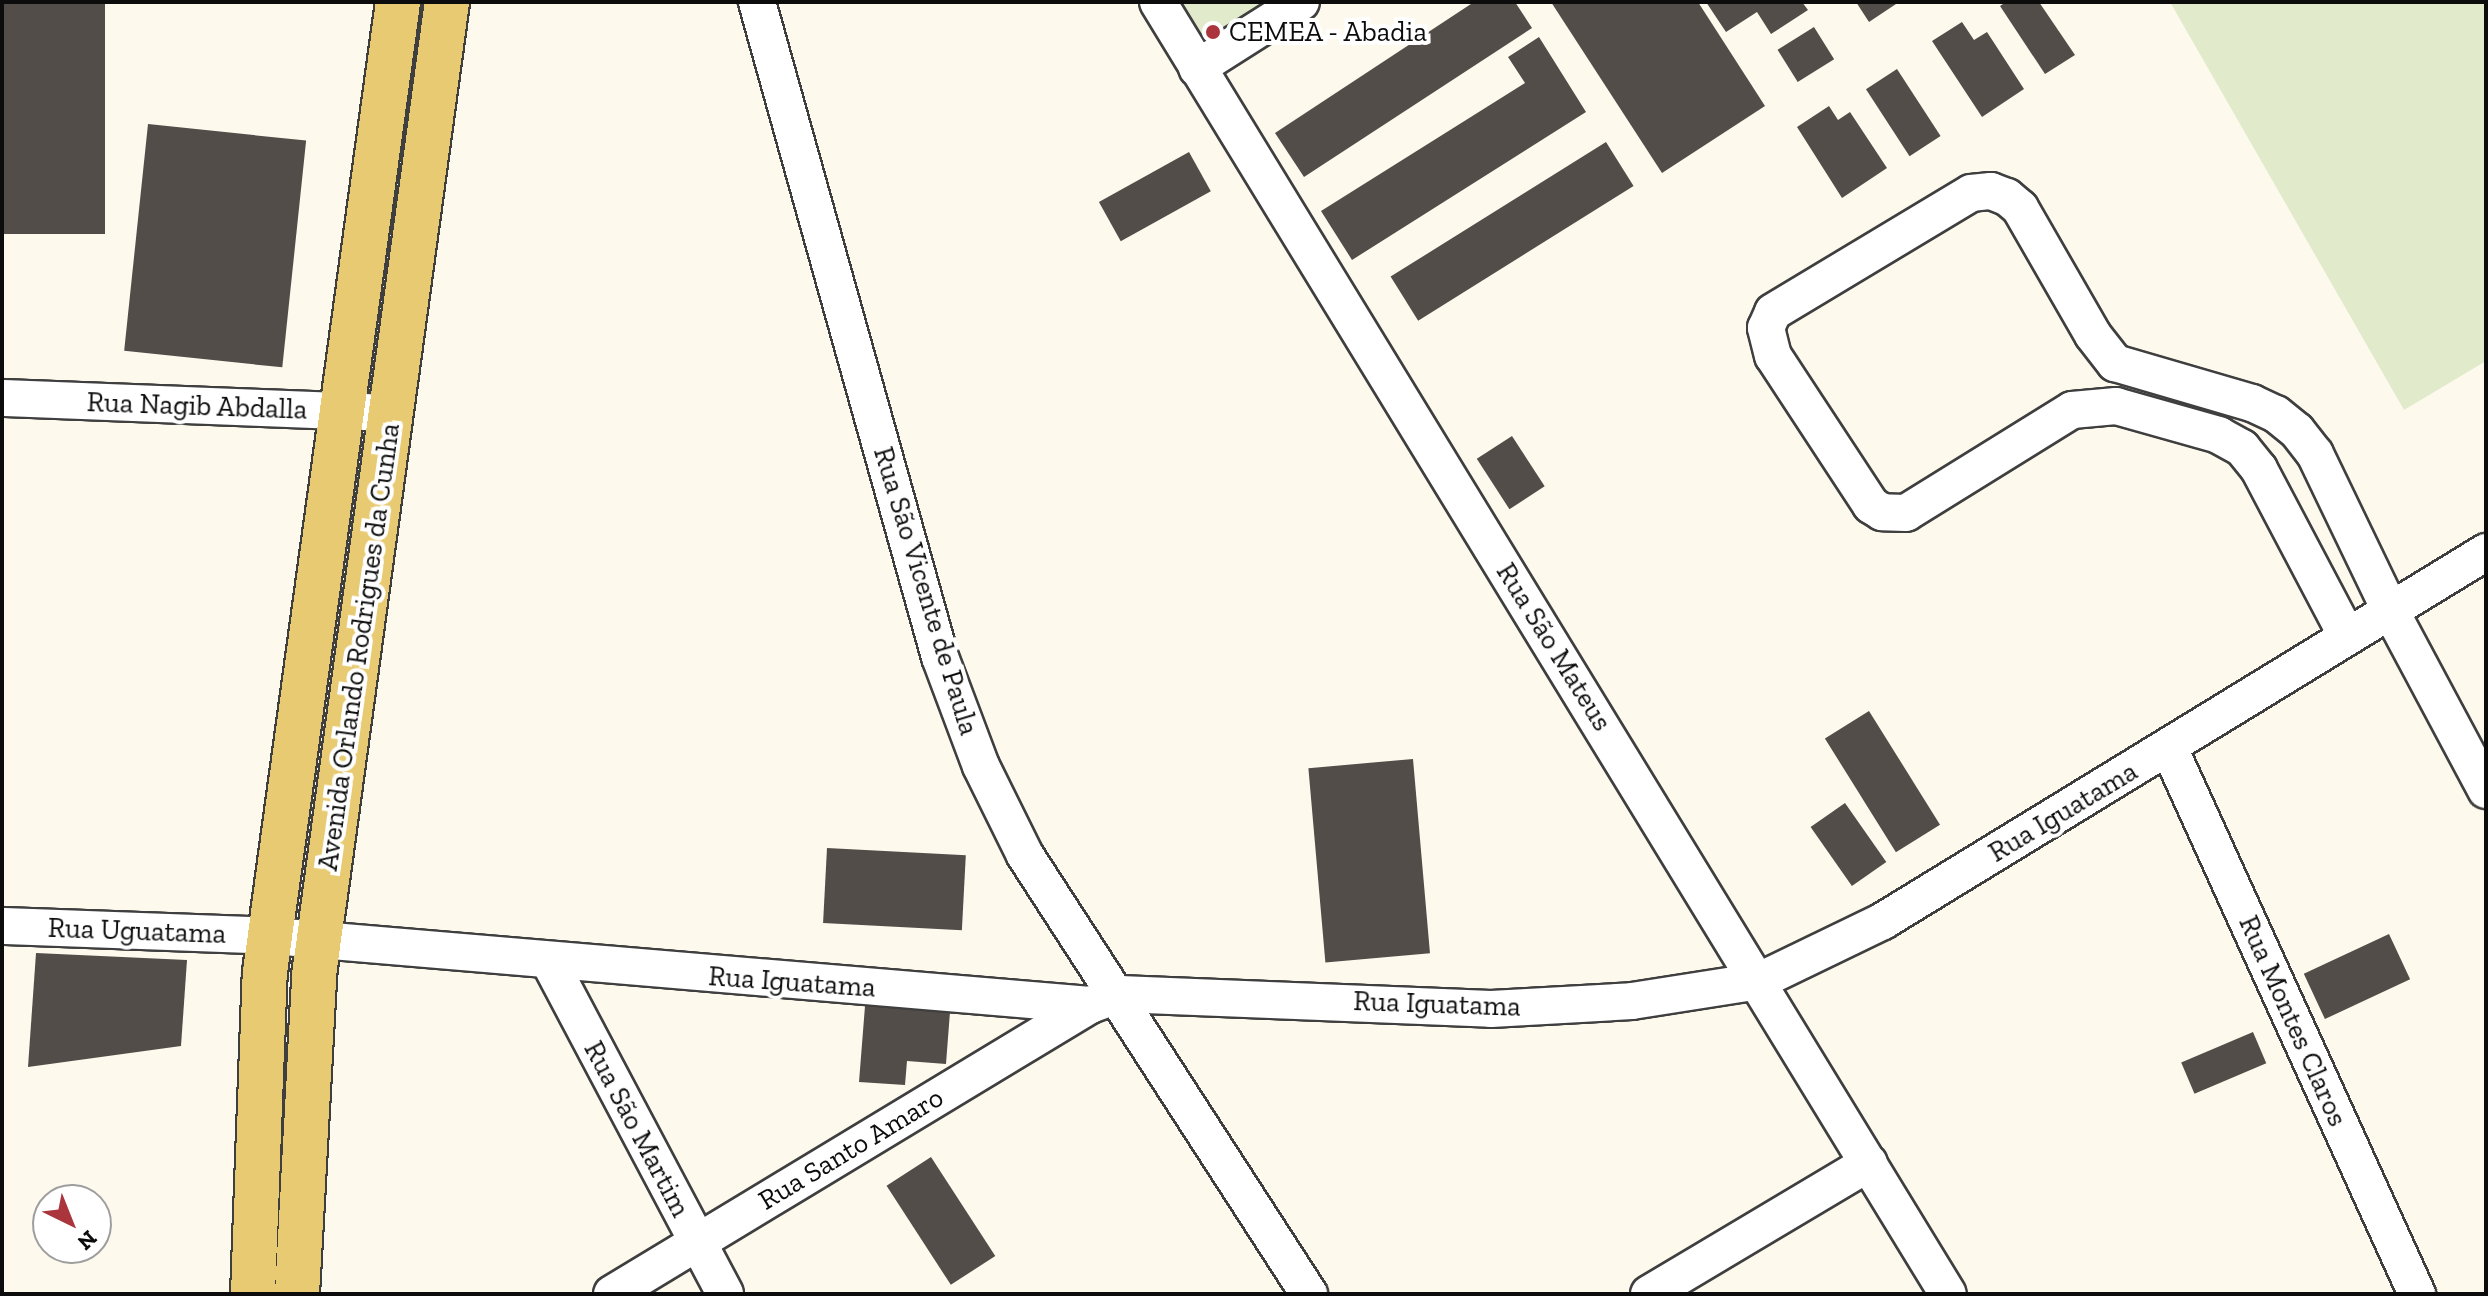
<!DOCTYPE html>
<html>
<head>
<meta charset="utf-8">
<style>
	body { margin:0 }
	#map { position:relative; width:2488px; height:1296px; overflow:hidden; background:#fdfaed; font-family:"Zilla Slab",serif }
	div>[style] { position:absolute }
	.pitch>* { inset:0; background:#e1ebcc }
	.building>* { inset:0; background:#534d4a; transform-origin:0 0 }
	.roads { filter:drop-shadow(2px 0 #3f3f3f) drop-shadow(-2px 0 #3f3f3f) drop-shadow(0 2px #3f3f3f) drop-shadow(0 -2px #3f3f3f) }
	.street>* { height:36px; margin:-18px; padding:0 18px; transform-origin:18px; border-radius:18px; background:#fff }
	.primary>* { height:44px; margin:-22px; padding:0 22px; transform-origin:22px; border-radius:22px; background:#e8ca72 }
	.dots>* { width:22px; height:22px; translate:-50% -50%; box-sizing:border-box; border:4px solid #fff; border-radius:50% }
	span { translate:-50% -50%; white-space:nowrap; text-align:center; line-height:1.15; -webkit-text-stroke:8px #fff; paint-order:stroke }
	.poi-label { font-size:28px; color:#0c0c0c }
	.left { translate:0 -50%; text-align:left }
	.street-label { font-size:28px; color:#0c0c0c }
	.frame { position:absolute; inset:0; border:4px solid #0c0c0c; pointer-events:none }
	.north { position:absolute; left:32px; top:1184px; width:80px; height:80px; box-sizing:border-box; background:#fff; border:2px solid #9e9e9e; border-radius:50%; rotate:137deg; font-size:22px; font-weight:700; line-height:32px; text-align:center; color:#0c0c0c }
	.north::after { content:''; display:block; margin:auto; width:28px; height:36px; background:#ab353c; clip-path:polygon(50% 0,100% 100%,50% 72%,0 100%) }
</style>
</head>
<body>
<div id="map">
	<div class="pitch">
		<i style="clip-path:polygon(1163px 2px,1296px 2px,1198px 62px)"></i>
		<i style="clip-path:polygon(2170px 2px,2486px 2px,2486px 361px,2404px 410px)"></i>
	</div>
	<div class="building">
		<i style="left:2px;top:2px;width:103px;height:232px"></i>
		<i style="clip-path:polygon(1474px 2px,1515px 2px,1532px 28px,1304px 177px,1275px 133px)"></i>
		<i style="clip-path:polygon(1551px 2px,1698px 2px,1765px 106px,1662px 173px)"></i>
		<i style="clip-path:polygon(1706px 2px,1802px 2px,1808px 10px,1771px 34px,1757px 12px,1726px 32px)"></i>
		<i style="clip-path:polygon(1856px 2px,1899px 2px,1869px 22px)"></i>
		<i style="clip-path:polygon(2006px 2px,2039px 2px,2075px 55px,2045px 74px,2000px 6px)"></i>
		<i style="clip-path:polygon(1962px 22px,1974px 40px,1987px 32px,2024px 89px,1982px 117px,1932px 41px)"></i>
		<i style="left:1814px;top:27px;width:38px;height:43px;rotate:58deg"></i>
		<i style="clip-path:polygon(1539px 37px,1586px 112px,1352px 260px,1321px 211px,1525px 83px,1508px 57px)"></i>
		<i style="left:1897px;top:69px;width:80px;height:37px;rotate:57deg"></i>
		<i style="clip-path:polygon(1829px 106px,1838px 120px,1850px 112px,1887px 168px,1842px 198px,1797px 127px)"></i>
		<i style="left:148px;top:124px;width:159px;height:228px;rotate:6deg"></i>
		<i style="left:1606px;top:142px;width:52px;height:254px;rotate:58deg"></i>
		<i style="left:1189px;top:152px;width:45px;height:103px;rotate:61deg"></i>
		<i style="left:1512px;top:436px;width:60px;height:42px;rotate:57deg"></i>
		<i style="left:1869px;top:711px;width:134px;height:52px;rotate:58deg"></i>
		<i style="left:1413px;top:759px;width:195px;height:105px;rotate:85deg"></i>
		<i style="left:1845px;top:803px;width:72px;height:42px;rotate:55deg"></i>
		<i style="left:827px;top:848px;width:139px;height:75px;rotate:3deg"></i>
		<i style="left:2389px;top:934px;width:50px;height:94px;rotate:65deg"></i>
		<i style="clip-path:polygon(36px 953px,187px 960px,181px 1046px,28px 1067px)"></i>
		<i style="clip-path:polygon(865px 1006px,950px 1012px,946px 1064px,907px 1061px,905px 1085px,859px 1082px)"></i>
		<i style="left:2253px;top:1032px;width:34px;height:78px;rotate:67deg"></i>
		<i style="left:931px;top:1157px;width:118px;height:53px;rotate:57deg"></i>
	</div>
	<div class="roads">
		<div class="street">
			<i style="left:757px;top:2px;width:680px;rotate:74.39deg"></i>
			<i style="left:940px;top:657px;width:116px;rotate:69.4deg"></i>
			<i style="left:981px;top:766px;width:99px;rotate:63.7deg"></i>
			<i style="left:1025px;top:855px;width:523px;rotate:57.1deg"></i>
			<i style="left:1158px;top:2px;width:1514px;rotate:58.56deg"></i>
			<i style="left:1197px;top:68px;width:123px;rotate:-32.4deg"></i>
			<i style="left:2px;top:398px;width:390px;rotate:2.2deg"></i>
			<i style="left:2347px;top:636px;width:189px;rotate:-117.8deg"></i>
			<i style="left:2259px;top:469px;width:27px;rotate:-129deg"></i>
			<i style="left:2242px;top:448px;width:26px;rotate:-151deg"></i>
			<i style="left:2219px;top:435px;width:107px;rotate:-164.3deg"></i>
			<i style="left:2116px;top:406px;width:44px;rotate:174.8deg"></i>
			<i style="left:2072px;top:410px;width:195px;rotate:148.2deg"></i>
			<i style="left:1906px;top:513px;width:24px;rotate:-178deg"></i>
			<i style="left:1882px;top:512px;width:13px;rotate:-148deg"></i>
			<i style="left:1871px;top:505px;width:178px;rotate:-123.3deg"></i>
			<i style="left:1773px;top:356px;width:29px;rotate:-104deg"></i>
			<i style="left:1766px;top:328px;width:17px;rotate:-66deg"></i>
			<i style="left:1773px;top:312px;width:231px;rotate:-31deg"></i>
			<i style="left:1971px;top:193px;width:20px;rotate:-6deg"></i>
			<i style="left:1991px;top:191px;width:17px;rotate:21deg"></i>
			<i style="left:2007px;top:197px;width:17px;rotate:40deg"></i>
			<i style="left:2020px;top:208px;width:146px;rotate:60.1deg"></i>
			<i style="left:2093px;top:335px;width:36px;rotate:52deg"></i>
			<i style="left:2115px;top:363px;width:143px;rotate:16.3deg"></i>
			<i style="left:2252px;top:403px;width:26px;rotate:25deg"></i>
			<i style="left:2276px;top:414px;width:27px;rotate:39deg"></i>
			<i style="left:2297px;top:431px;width:29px;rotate:52deg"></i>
			<i style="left:2315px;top:454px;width:173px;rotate:64.3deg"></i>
			<i style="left:2390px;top:610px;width:204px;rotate:61.9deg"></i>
			<i style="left:2169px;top:748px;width:600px;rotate:65.57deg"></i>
			<i style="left:2px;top:926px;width:271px;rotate:2.1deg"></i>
			<i style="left:273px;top:936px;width:820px;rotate:4.83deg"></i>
			<i style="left:1090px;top:1005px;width:32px;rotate:-20deg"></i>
			<i style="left:1120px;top:994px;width:371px;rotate:2.3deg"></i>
			<i style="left:1491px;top:1009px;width:141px;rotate:-3.2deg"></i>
			<i style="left:1632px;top:1001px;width:129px;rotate:-8.9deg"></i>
			<i style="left:1759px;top:981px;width:138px;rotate:-25.8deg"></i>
			<i style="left:1883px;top:921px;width:707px;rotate:-31.46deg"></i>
			<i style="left:550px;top:963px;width:374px;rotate:62.1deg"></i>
			<i style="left:612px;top:1294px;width:559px;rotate:-31.16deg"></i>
			<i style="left:1649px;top:1294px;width:256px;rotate:-30.8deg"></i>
		</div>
		<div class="primary">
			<i style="left:253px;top:1294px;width:322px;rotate:-87.9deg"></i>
			<i style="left:265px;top:972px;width:979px;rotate:-82.19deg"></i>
			<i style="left:297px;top:1294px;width:319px;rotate:-86.9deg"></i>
			<i style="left:314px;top:975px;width:982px;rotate:-82.22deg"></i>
		</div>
	</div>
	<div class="dots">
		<i style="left:1213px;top:32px;background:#ab353c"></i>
	</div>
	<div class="poi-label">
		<span class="left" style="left:1229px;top:32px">CEMEA - Abadia</span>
	</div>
	<div class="street-label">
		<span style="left:197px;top:406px;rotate:2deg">Rua Nagib Abdalla</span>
		<span style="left:926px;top:591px;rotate:73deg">Rua São Vicente de Paula</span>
		<span style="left:359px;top:647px;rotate:-82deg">Avenida Orlando Rodrigues da Cunha</span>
		<span style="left:1554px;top:647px;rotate:58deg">Rua São Mateus</span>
		<span style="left:2063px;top:812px;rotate:-31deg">Rua Iguatama</span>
		<span style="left:137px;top:931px;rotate:2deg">Rua Uguatama</span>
		<span style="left:792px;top:982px;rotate:4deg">Rua Iguatama</span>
		<span style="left:1437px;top:1004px;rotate:2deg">Rua Iguatama</span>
		<span style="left:2293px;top:1021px;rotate:66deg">Rua Montes Claros</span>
		<span style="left:637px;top:1129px;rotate:62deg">Rua São Martim</span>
		<span style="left:851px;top:1149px;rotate:-31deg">Rua Santo Amaro</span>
	</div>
	<div class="frame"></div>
	<div class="north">N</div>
</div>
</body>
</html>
